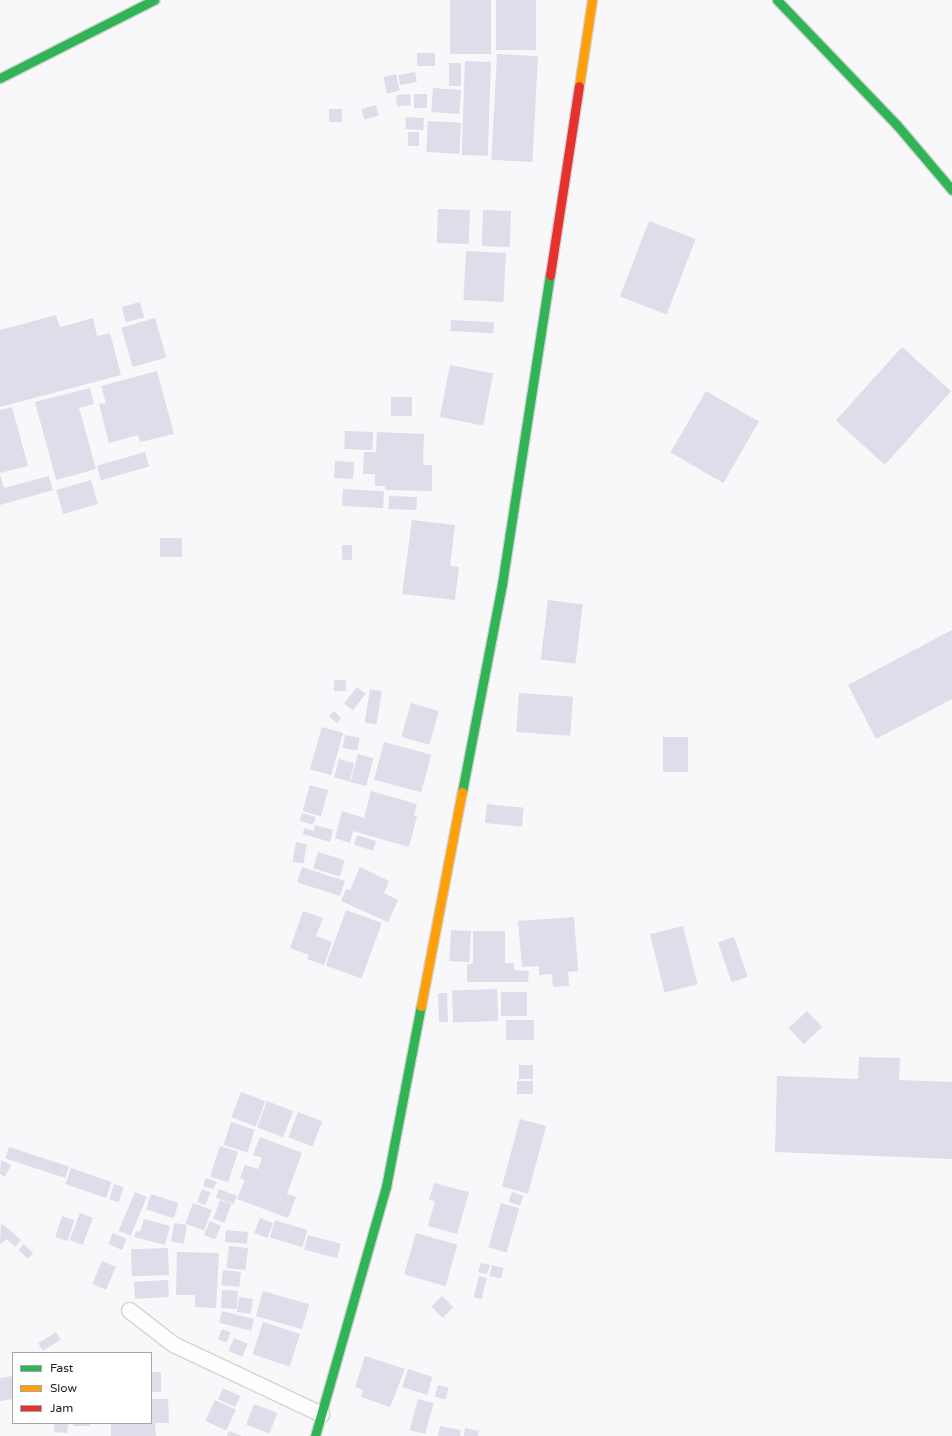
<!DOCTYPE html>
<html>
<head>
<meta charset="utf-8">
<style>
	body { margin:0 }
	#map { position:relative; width:952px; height:1436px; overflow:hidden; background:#f8f7f9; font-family:"Varela Round",sans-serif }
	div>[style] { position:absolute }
	.building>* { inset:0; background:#e0dce9; transform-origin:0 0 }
	.roads { filter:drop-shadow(1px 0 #d4d3d5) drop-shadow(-1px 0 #d4d3d5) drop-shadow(0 1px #d4d3d5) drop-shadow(0 -1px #d4d3d5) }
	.lane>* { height:15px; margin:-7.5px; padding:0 7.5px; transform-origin:7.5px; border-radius:7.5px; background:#fefefe }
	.fast>* { height:9px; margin:-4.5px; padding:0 4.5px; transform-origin:4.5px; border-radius:4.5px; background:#30b455 }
	.slow>* { height:9px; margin:-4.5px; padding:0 4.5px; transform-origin:4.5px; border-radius:4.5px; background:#ff9f0a }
	.jam>* { height:9px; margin:-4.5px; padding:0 4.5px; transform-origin:4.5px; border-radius:4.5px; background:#e5322d }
	span { translate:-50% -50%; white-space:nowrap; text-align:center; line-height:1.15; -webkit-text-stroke:3.5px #fff; paint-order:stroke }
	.legend { position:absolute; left:12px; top:1352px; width:140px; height:72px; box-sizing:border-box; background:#fff; border:1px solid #a6a6a7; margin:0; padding:5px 7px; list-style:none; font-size:12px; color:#212022 }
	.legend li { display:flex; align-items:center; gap:8px; height:20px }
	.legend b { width:20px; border:1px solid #a6a6a7 }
</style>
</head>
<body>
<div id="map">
	<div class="building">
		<i style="left:450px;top:0;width:41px;height:54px"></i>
		<i style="left:496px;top:0;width:40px;height:50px"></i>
		<i style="left:417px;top:53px;width:18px;height:13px"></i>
		<i style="left:497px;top:54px;width:41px;height:106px;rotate:3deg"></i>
		<i style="left:465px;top:61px;width:26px;height:94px;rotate:2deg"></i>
		<i style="left:449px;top:63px;width:12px;height:23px"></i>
		<i style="left:415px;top:72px;width:10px;height:17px;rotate:79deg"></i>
		<i style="left:396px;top:74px;width:17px;height:13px;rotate:77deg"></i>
		<i style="left:433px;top:88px;width:28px;height:24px;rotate:4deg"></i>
		<i style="left:410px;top:94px;width:11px;height:14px;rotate:85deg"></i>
		<i style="left:427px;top:94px;width:14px;height:13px;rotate:90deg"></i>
		<i style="left:376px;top:105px;width:11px;height:15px;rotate:75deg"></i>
		<i style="left:329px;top:109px;width:13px;height:13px"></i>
		<i style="left:406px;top:117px;width:18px;height:12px;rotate:3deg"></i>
		<i style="left:428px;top:121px;width:33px;height:31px;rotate:3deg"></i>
		<i style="left:408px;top:132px;width:11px;height:14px"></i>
		<i style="left:438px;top:209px;width:32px;height:34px;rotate:2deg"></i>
		<i style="left:483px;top:210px;width:28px;height:36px;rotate:2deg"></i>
		<i style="left:649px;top:221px;width:50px;height:81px;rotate:21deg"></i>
		<i style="left:466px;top:251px;width:40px;height:49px;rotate:3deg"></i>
		<i style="left:140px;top:302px;width:16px;height:19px;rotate:75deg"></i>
		<i style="clip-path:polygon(56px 315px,60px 327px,93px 318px,97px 336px,110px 333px,121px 375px,0 407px,0 330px)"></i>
		<i style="left:155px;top:318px;width:41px;height:35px;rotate:74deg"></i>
		<i style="left:451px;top:320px;width:43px;height:11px;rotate:3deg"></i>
		<i style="left:902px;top:347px;width:66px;height:99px;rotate:42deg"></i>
		<i style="left:450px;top:365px;width:44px;height:53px;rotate:11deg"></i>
		<i style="clip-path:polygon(157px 371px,174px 434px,140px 442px,138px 435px,109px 443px,99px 404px,106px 403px,101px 386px)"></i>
		<i style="clip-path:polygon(90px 388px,94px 404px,79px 408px,96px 469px,56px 480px,35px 402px)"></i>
		<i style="left:706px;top:391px;width:61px;height:71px;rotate:30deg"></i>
		<i style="left:391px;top:397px;width:21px;height:19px"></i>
		<i style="clip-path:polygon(12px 407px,28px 466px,0 473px,0 410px)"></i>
		<i style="left:345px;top:431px;width:28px;height:18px;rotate:2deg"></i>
		<i style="clip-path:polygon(377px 432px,424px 434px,423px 465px,432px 465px,432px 491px,385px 490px,385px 486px,375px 486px,375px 474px,363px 474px,364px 452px,376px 452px)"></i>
		<i style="left:145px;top:452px;width:15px;height:50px;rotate:74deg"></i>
		<i style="left:335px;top:461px;width:19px;height:17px;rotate:3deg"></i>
		<i style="clip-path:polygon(0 475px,4px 488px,49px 476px,53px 490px,0 505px)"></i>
		<i style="left:91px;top:480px;width:25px;height:36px;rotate:74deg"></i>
		<i style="left:343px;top:489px;width:41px;height:17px;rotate:3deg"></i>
		<i style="left:389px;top:496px;width:28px;height:13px;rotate:2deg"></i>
		<i style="clip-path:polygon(412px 520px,455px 525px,450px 566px,459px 567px,455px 600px,402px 594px)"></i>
		<i style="left:160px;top:538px;width:22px;height:19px"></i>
		<i style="left:342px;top:545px;width:10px;height:15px"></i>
		<i style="left:548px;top:600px;width:35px;height:60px;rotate:7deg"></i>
		<i style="clip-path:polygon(952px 630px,952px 699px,876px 739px,848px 685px)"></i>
		<i style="left:334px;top:680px;width:12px;height:11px"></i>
		<i style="left:357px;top:687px;width:11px;height:21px;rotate:38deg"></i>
		<i style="left:370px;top:689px;width:12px;height:34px;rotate:9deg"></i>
		<i style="left:519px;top:693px;width:54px;height:39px;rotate:4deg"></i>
		<i style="left:411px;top:703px;width:29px;height:35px;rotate:16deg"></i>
		<i style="clip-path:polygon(334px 711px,341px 718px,337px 723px,329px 716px)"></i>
		<i style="left:322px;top:727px;width:22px;height:44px;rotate:16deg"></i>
		<i style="left:345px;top:735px;width:15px;height:13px;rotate:11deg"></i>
		<i style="left:663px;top:737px;width:25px;height:35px"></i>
		<i style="left:384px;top:742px;width:49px;height:39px;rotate:15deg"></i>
		<i style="left:358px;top:754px;width:16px;height:29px;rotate:15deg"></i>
		<i style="left:339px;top:759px;width:16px;height:19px;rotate:15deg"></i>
		<i style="left:310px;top:785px;width:19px;height:27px;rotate:16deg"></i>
		<i style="clip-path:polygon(371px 791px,417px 804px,414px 816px,417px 816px,409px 847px,353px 831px,350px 843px,335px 838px,342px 811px,364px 818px)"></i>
		<i style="left:487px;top:804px;width:37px;height:19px;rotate:6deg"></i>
		<i style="left:302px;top:813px;width:14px;height:8px;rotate:17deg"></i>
		<i style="clip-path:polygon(315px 825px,333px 830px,330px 842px,303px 834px,304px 828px,314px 831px)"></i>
		<i style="left:357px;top:835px;width:20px;height:10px;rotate:18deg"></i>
		<i style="left:296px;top:842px;width:11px;height:20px;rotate:10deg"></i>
		<i style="left:318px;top:852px;width:28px;height:17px;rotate:17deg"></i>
		<i style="left:302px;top:867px;width:45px;height:16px;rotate:18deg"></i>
		<i style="clip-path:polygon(360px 867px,389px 881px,384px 893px,398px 900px,388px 922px,341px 901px,346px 889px,350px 890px)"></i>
		<i style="left:346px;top:910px;width:38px;height:59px;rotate:20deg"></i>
		<i style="clip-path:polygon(303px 911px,323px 918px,316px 936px,332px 942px,324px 965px,307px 959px,309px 955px,290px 948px)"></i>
		<i style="clip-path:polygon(574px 917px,578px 971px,568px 972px,569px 986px,553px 987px,552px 974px,539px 975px,539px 966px,522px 967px,518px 921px)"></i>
		<i style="left:683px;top:926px;width:60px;height:34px;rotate:76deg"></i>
		<i style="left:451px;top:930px;width:20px;height:31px;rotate:3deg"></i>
		<i style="clip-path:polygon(473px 931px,505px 931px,505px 963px,514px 963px,514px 970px,529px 971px,528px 982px,467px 982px,467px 964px,473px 964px)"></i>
		<i style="left:734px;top:937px;width:42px;height:17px;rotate:71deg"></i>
		<i style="left:497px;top:989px;width:32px;height:45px;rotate:88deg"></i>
		<i style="left:501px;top:992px;width:26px;height:24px"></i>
		<i style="left:447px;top:993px;width:29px;height:9px;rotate:88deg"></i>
		<i style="left:807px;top:1011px;width:22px;height:25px;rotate:47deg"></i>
		<i style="left:534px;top:1020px;width:20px;height:28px;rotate:90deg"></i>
		<i style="clip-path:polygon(859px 1057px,900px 1058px,899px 1080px,952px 1082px,952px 1159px,775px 1152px,777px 1076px,858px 1079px)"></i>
		<i style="left:519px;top:1065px;width:14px;height:14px"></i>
		<i style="left:533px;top:1081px;width:13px;height:16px;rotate:90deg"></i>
		<i style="left:241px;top:1092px;width:26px;height:27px;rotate:21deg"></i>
		<i style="left:267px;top:1101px;width:28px;height:28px;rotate:21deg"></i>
		<i style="left:298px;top:1112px;width:26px;height:27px;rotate:21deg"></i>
		<i style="left:520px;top:1119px;width:27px;height:70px;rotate:15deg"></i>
		<i style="left:231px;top:1122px;width:25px;height:24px;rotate:18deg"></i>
		<i style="clip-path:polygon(260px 1137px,302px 1153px,287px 1194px,296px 1197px,288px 1218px,237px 1199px,245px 1180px,240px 1178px,245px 1165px,258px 1169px,262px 1158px,253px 1155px)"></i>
		<i style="left:220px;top:1146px;width:19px;height:32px;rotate:18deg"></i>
		<i style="left:9px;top:1147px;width:63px;height:12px;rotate:18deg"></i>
		<i style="clip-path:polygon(1px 1160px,11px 1165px,5px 1177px,0 1174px)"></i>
		<i style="left:71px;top:1168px;width:43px;height:17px;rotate:19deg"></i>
		<i style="clip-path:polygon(206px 1178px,217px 1182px,213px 1189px,203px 1186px)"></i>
		<i style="clip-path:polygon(434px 1183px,469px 1192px,457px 1234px,428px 1226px,435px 1201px,429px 1200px)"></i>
		<i style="left:114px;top:1184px;width:10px;height:16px;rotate:17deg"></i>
		<i style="left:202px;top:1189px;width:9px;height:14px;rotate:21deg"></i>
		<i style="left:219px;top:1189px;width:19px;height:9px;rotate:21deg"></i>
		<i style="left:135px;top:1192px;width:13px;height:42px;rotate:23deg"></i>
		<i style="left:512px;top:1192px;width:12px;height:10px;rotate:20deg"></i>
		<i style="left:151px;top:1194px;width:29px;height:16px;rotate:18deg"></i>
		<i style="left:220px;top:1200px;width:12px;height:20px;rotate:20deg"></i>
		<i style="left:193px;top:1203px;width:20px;height:22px;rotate:20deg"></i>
		<i style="left:501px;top:1203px;width:19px;height:46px;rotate:16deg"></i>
		<i style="left:80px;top:1213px;width:14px;height:29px;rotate:21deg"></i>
		<i style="left:62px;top:1216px;width:13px;height:22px;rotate:18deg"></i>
		<i style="left:260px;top:1218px;width:14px;height:16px;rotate:21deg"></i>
		<i style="clip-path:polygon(144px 1219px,170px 1226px,165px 1245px,134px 1237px,136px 1231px,140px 1232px)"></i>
		<i style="left:275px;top:1220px;width:34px;height:18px;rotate:17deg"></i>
		<i style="left:210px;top:1221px;width:12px;height:15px;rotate:24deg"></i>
		<i style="clip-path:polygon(1px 1223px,21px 1240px,15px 1247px,7px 1239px,0 1244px)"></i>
		<i style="left:174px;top:1223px;width:13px;height:19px;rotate:9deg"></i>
		<i style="left:226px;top:1230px;width:22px;height:12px;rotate:5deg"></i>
		<i style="left:113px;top:1233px;width:15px;height:12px;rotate:23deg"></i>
		<i style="left:416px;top:1233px;width:43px;height:43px;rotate:16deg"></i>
		<i style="left:308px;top:1235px;width:34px;height:15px;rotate:15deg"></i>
		<i style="left:24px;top:1244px;width:13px;height:8px;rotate:45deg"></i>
		<i style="left:229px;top:1246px;width:19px;height:22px;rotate:6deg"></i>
		<i style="left:168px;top:1248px;width:27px;height:37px;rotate:88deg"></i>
		<i style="clip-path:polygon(177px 1252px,219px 1253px,216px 1308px,195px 1307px,195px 1295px,176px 1295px)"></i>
		<i style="left:102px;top:1261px;width:15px;height:25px;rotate:23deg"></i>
		<i style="clip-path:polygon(481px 1263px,490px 1265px,487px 1274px,478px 1272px)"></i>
		<i style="left:492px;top:1265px;width:12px;height:11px;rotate:14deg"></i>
		<i style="left:223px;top:1270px;width:18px;height:15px;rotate:6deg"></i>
		<i style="left:479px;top:1276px;width:8px;height:22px;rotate:14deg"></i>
		<i style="left:168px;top:1280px;width:17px;height:34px;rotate:87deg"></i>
		<i style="left:222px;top:1290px;width:16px;height:18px;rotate:4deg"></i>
		<i style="left:263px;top:1291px;width:48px;height:26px;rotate:16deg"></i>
		<i style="left:442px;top:1296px;width:16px;height:15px;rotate:45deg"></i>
		<i style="left:239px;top:1297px;width:14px;height:15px;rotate:8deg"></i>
		<i style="left:222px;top:1311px;width:33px;height:12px;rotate:14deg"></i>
		<i style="left:263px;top:1322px;width:39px;height:34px;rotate:18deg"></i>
		<i style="left:222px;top:1329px;width:9px;height:11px;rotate:21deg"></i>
		<i style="left:56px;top:1332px;width:9px;height:21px;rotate:58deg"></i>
		<i style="left:234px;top:1338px;width:15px;height:14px;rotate:23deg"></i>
		<i style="clip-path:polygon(365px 1356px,405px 1369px,390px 1407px,361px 1397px,363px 1390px,355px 1387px)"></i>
		<i style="left:408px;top:1369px;width:26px;height:19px;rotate:18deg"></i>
		<i style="left:151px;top:1372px;width:10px;height:20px"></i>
		<i style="clip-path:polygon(13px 1376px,13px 1399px,0 1401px,0 1378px)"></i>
		<i style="left:438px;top:1385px;width:11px;height:12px;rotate:15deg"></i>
		<i style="left:223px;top:1388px;width:19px;height:12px;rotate:25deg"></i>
		<i style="clip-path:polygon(151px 1399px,168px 1399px,169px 1423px,155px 1423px,156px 1436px,111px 1436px,111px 1423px,151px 1423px)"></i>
		<i style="left:418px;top:1399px;width:16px;height:32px;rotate:15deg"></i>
		<i style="left:215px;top:1400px;width:23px;height:23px;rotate:25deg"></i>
		<i style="left:254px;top:1404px;width:25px;height:22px;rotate:21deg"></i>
		<i style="clip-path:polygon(54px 1423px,68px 1423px,67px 1433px,54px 1432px)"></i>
		<i style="left:73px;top:1423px;width:17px;height:3px"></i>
		<i style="clip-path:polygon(440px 1426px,461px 1430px,460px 1436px,438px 1436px)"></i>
		<i style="clip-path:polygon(465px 1428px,479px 1431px,478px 1436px,464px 1436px)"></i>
		<i style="clip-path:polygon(229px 1431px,242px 1436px,227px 1436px)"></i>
	</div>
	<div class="roads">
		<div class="lane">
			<i style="left:129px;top:1310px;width:56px;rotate:37.7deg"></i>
			<i style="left:173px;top:1344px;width:164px;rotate:25.3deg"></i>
		</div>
		<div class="fast">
			<i style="left:777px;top:0;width:173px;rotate:46.2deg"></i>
			<i style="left:897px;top:125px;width:85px;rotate:49.8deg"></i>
			<i style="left:0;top:78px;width:173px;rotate:-26.9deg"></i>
			<i style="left:462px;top:792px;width:212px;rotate:-79.1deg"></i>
			<i style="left:502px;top:584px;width:313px;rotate:-81.2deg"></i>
			<i style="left:315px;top:1436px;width:259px;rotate:-74.1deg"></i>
			<i style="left:386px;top:1187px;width:184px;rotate:-79.1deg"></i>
		</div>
		<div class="slow">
			<i style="left:579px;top:86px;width:87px;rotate:-81.4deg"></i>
			<i style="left:421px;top:1006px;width:218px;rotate:-79.2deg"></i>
		</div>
		<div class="jam">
			<i style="left:550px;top:275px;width:191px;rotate:-81.3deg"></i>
		</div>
	</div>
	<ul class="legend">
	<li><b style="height:5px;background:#30b455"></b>Fast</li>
	<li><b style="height:5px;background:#ff9f0a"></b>Slow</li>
	<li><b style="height:5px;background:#e5322d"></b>Jam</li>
	</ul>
</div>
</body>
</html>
